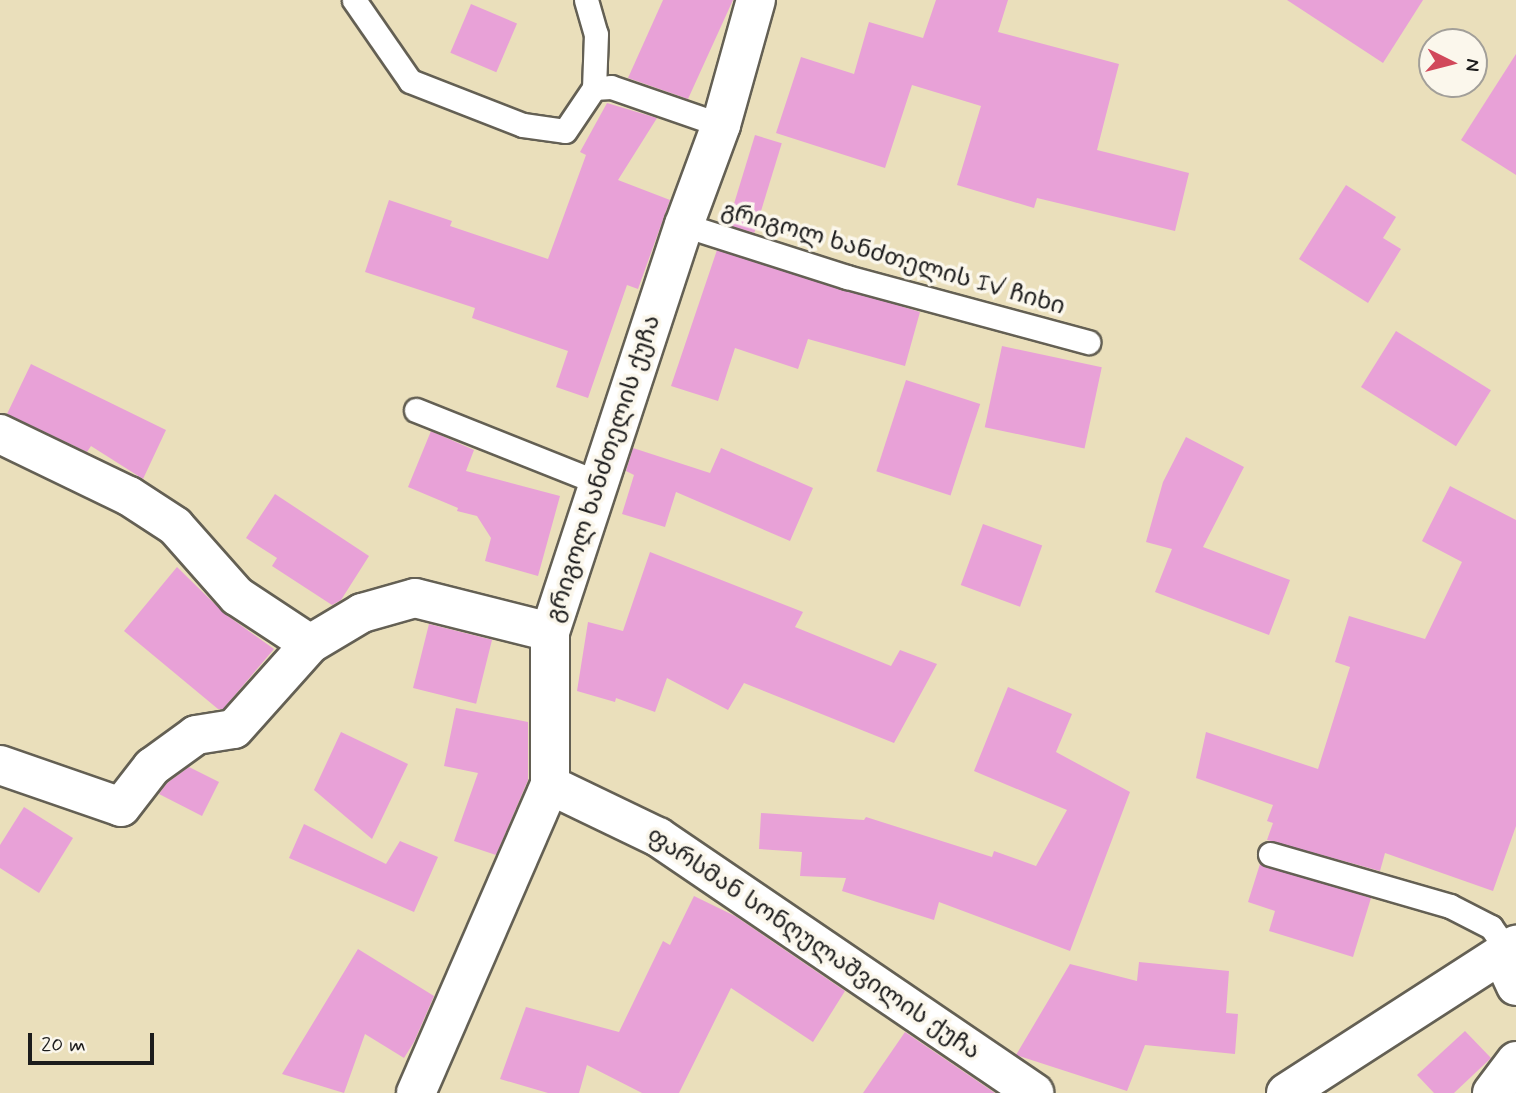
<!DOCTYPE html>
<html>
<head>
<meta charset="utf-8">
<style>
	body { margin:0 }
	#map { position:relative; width:1516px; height:1093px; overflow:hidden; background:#eadfbb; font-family:Mynerve,"Noto Sans Georgian",sans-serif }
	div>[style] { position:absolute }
	.building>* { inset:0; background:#e8a1d7; transform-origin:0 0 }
	.roads { filter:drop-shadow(2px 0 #646054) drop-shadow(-2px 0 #646054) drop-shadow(0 2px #646054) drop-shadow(0 -2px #646054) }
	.service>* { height:23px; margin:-11.5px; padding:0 11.5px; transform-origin:11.5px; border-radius:11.5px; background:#fff }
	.minor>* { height:38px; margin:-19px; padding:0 19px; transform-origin:19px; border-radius:19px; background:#fff }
	.tertiary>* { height:38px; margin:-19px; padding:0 19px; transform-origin:19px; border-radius:19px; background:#fff }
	span { translate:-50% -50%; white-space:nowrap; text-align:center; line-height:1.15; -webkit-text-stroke:7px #fbf7ec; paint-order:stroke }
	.street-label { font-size:24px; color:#1c1c1c }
	.north { position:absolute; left:1418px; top:28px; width:70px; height:70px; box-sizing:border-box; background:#fbf7ec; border:2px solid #a29f99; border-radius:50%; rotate:96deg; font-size:19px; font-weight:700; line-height:28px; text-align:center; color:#1c1c1c }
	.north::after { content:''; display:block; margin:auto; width:24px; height:32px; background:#d1495b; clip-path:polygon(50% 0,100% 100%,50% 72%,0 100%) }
	.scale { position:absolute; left:28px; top:1033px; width:126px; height:32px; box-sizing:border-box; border:4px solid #1c1c1c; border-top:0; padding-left:9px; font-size:21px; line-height:24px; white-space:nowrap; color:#1c1c1c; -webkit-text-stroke:5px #fbf7ec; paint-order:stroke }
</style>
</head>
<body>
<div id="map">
	<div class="building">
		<i style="clip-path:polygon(663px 0,733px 0,688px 99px,628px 78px)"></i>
		<i style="clip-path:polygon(936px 0,1008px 0,998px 32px,1119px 64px,1097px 150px,1189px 173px,1175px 231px,1037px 198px,1034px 208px,957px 185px,981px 106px,912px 85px,885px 168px,776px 133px,801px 57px,854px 74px,869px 22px,923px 38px)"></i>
		<i style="clip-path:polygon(1287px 0,1423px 0,1383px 63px)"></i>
		<i style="left:471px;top:4px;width:50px;height:53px;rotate:23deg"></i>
		<i style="clip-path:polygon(1516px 54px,1516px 175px,1461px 140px)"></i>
		<i style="clip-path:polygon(607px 103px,657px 118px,618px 180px,670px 200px,638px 289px,627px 285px,588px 398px,556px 387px,568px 351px,472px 318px,475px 308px,365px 272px,389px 200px,452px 221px,450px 226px,548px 259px,586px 155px,580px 152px)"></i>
		<i style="left:755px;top:135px;width:28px;height:94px;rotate:17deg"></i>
		<i style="clip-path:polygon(1346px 185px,1396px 217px,1383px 238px,1401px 249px,1368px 303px,1299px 259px)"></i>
		<i style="clip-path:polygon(717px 250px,920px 312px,905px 366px,808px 339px,798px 369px,735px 348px,718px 401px,671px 386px)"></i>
		<i style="left:1396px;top:331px;width:112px;height:66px;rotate:32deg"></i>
		<i style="left:1002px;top:346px;width:102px;height:83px;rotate:12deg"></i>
		<i style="clip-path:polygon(31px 364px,166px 430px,143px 479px,91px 446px,87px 452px,7px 414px)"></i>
		<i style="left:906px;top:380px;width:78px;height:96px;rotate:18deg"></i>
		<i style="clip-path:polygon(431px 431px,474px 450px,466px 471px,560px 496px,538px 576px,485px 561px,491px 538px,477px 516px,457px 511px,458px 508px,408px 487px)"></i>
		<i style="clip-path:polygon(1186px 437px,1244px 467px,1203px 547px,1290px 580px,1269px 635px,1155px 592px,1172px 549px,1146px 542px,1163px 482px)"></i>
		<i style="clip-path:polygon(633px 448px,710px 473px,721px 448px,813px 488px,790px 541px,676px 492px,665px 527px,622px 514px,634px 475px,626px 471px)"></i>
		<i style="clip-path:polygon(1450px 486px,1516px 520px,1516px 826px,1493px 891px,1385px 853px,1380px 871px,1267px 840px,1273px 823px,1267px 821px,1273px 805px,1196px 778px,1206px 732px,1318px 769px,1350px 667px,1335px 662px,1349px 616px,1425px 639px,1462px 562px,1422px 541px)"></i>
		<i style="clip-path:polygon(275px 494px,369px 556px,341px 600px,332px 605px,272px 566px,277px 558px,246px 538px)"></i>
		<i style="left:983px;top:524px;width:63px;height:65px;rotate:20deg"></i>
		<i style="clip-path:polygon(650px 552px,803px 612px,795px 627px,891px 666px,900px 650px,937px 664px,894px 743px,744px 683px,728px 710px,667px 678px,655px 712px,616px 698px,615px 702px,577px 691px,588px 622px,623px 631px)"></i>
		<i style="clip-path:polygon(177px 567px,225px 614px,274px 649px,223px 709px,218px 709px,124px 631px)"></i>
		<i style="left:429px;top:624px;width:65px;height:66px;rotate:14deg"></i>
		<i style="clip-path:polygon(1008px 687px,1072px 714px,1056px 752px,1130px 792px,1070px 951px,939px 902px,934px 920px,842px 891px,846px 878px,800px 876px,802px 852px,759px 849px,761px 813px,864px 820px,866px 817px,992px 857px,994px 851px,1036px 866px,1067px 810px,974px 771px)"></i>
		<i style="clip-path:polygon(456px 708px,528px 722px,528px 780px,496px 855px,454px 841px,478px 773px,444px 766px)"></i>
		<i style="clip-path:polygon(341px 732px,408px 764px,372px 839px,314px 790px)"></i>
		<i style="clip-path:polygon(189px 767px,219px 782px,202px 816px,159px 794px,167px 783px)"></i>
		<i style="clip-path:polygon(24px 807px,73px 838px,39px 893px,0 868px,0 845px)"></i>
		<i style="clip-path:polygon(304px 824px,386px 864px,400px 841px,438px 857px,414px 912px,289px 858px)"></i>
		<i style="clip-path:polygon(1260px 864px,1371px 898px,1353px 957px,1269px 931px,1275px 911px,1248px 902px)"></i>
		<i style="clip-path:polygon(694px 896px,735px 916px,845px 991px,813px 1042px,731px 988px,679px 1093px,642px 1093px,587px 1065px,579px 1093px,548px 1093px,500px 1079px,526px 1007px,619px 1032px,663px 941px,670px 945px)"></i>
		<i style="clip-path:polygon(358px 949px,434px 996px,414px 1042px,404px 1058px,365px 1034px,344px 1093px,282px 1074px)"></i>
		<i style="clip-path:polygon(1139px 962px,1229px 971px,1226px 1013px,1238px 1014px,1235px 1054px,1145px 1045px,1127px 1091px,1016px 1055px,1070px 964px,1137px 981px)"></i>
		<i style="clip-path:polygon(1465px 1031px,1491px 1058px,1454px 1093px,1434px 1093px,1417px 1075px)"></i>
		<i style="clip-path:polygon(905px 1032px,995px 1093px,863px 1093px)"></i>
	</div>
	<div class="roads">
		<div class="service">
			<i style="left:354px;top:0;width:98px;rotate:55.3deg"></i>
			<i style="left:410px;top:81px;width:121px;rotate:21.3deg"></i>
			<i style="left:523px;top:125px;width:42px;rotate:8.1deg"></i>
			<i style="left:565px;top:131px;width:52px;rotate:-56deg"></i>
			<i style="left:594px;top:88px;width:17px;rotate:-3deg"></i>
			<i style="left:611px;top:87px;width:116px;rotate:19.1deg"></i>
			<i style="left:586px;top:0;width:35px;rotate:74deg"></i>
			<i style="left:596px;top:34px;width:54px;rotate:92.1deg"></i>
			<i style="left:684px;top:225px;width:171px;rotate:17.7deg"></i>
			<i style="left:847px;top:277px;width:250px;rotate:15.1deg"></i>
			<i style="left:416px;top:410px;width:197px;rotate:21.7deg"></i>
			<i style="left:1270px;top:854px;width:187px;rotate:16.1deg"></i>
			<i style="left:1450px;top:906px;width:46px;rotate:27.1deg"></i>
			<i style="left:1491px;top:927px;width:29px;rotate:55deg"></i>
		</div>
		<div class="minor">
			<i style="left:0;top:434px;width:143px;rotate:25.7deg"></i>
			<i style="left:129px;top:496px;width:55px;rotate:33.1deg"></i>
			<i style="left:175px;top:526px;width:94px;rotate:48.5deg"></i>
			<i style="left:237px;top:596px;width:87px;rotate:33.3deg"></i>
			<i style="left:0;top:765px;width:128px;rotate:19.1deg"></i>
			<i style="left:121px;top:807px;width:51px;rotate:-52.2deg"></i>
			<i style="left:152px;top:767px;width:54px;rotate:-36deg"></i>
			<i style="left:196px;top:735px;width:38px;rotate:-9deg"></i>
			<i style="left:234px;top:729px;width:114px;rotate:-48.2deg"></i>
			<i style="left:310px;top:644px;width:61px;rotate:-30.8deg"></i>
			<i style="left:362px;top:613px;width:55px;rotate:-15.8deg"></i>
			<i style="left:415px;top:598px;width:139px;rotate:14.1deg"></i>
			<i style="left:550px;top:785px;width:120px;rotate:25.7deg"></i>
			<i style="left:658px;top:837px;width:455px;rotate:34.2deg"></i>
			<i style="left:1502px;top:956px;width:33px;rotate:65deg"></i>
			<i style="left:416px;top:1093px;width:336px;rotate:-66.5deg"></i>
			<i style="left:550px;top:785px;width:153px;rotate:-90deg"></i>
			<i style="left:550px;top:632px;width:428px;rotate:-71.8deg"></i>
			<i style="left:684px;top:225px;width:107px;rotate:-69.7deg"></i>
			<i style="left:721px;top:125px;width:130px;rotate:-74.4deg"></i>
			<i style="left:1492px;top:1093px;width:40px;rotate:-53deg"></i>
		</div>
		<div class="tertiary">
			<i style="left:1286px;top:1093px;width:274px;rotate:-32.8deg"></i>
		</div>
	</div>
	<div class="street-label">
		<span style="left:893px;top:259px;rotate:16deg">გრიგოლ ხანძთელის IV ჩიხი</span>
		<span style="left:604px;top:469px;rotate:-72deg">გრიგოლ ხანძთელის ქუჩა</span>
		<span style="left:813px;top:944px;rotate:34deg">ფარსმან სონღულაშვილის ქუჩა</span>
	</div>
	<div class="north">N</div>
	<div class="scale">20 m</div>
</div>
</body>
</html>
